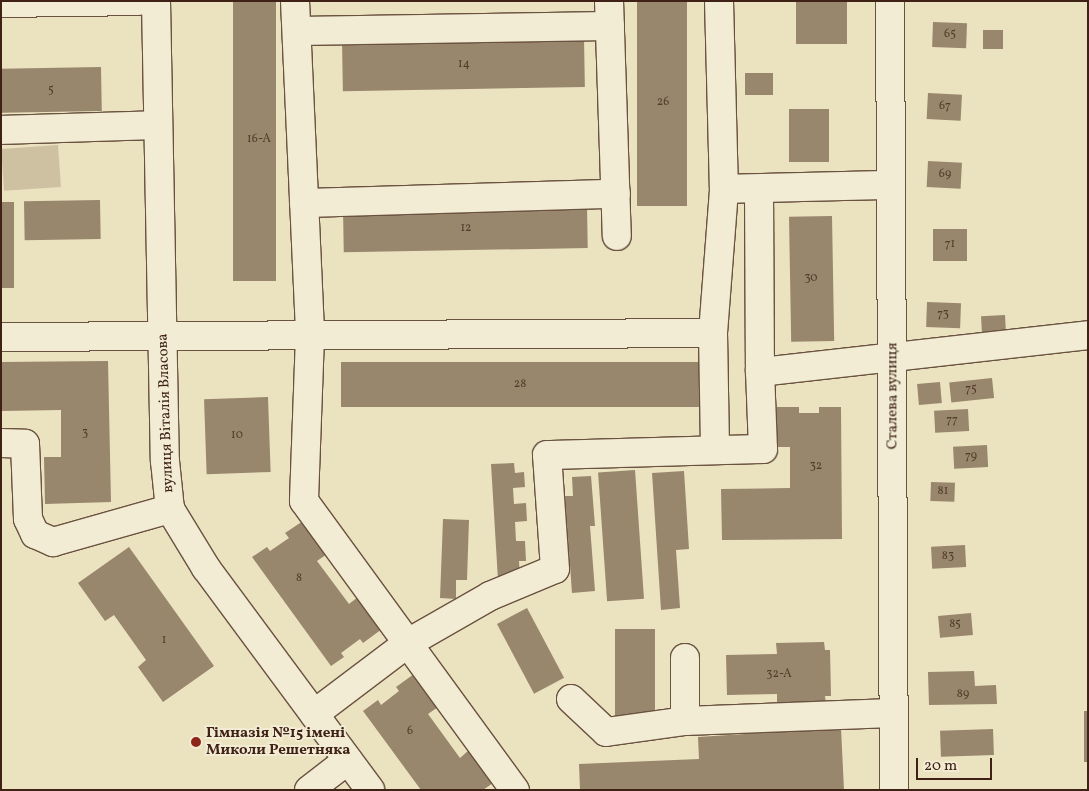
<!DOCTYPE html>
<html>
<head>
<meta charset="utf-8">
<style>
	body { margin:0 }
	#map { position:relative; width:1089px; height:791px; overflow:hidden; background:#ebe2bf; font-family:Vollkorn,serif }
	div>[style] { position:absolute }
	.green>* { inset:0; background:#cec1a2; transform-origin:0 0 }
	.building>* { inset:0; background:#98866d; transform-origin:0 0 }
	.roads { filter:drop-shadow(1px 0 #6a5240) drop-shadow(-1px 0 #6a5240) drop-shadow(0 1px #6a5240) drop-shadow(0 -1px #6a5240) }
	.minor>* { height:28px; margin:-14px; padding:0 14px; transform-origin:14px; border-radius:14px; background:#f2ecd5 }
	.dots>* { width:14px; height:14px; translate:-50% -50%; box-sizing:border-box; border:2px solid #f2ecd5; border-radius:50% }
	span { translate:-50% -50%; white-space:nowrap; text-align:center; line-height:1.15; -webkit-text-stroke:4px #f2ecd5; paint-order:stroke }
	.number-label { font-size:12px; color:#553b2b }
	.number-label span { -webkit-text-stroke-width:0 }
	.street-label { font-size:15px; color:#3f2215 }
	.poi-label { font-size:15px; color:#3f2215; font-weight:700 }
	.left { translate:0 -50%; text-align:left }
	.frame { position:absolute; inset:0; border:2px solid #3f2215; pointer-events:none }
	.scale { position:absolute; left:916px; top:758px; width:76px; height:22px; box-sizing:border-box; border:2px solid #3f2215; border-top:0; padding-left:6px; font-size:15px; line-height:18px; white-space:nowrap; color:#3f2215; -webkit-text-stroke:4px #f2ecd5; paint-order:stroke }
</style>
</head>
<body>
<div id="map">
	<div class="green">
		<i style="left:58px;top:145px;width:42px;height:57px;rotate:86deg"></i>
	</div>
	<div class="building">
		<i style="left:233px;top:1px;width:43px;height:280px"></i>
		<i style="left:637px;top:1px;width:50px;height:205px"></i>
		<i style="left:796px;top:1px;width:51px;height:43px"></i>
		<i style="left:933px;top:22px;width:34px;height:25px;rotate:2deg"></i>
		<i style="left:983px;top:30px;width:20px;height:19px"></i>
		<i style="left:584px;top:38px;width:49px;height:242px;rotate:89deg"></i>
		<i style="left:101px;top:67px;width:44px;height:100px;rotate:89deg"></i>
		<i style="left:773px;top:73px;width:22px;height:28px;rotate:90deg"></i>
		<i style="left:928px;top:93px;width:34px;height:26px;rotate:3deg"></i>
		<i style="left:789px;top:109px;width:40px;height:53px"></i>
		<i style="left:928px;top:161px;width:34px;height:26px;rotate:3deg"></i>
		<i style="left:100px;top:200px;width:39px;height:76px;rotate:89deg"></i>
		<i style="left:1px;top:202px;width:13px;height:86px"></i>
		<i style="left:587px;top:206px;width:42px;height:244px;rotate:89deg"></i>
		<i style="left:832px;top:216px;width:125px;height:43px;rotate:89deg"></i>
		<i style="left:933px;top:229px;width:34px;height:32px"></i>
		<i style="left:927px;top:302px;width:34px;height:25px;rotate:2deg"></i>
		<i style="left:1005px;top:315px;width:17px;height:24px;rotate:87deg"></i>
		<i style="clip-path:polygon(108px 361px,111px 502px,45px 504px,44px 457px,61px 457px,61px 410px,1px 411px,1px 362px)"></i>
		<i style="left:341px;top:362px;width:358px;height:45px"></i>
		<i style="left:992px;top:378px;width:20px;height:43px;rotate:84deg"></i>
		<i style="left:940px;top:382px;width:21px;height:23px;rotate:85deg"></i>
		<i style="left:268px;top:397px;width:75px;height:64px;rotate:88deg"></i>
		<i style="clip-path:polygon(777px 407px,799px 407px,799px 413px,819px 413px,819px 407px,841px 407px,842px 539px,722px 540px,721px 489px,790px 488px,790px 447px,777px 447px)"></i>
		<i style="left:968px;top:409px;width:22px;height:34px;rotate:87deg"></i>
		<i style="left:987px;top:445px;width:22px;height:34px;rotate:87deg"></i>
		<i style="clip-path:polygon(514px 463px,515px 473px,524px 472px,525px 487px,513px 488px,514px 504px,526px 503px,527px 521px,515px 522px,516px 541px,525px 541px,526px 561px,519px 561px,520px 578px,498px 580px,491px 464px)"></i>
		<i style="left:635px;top:470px;width:129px;height:37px;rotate:86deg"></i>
		<i style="clip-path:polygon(684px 471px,689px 549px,676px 550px,680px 608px,661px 610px,652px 473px)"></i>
		<i style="clip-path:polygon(591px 476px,595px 526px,590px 526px,595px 591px,572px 593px,565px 496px,573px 496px,572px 477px)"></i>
		<i style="left:931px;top:482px;width:24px;height:19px;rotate:2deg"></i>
		<i style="clip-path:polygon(443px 519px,469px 520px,467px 580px,456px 580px,456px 599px,440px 598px)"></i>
		<i style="clip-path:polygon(303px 521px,327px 554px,317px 561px,349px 604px,358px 597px,382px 629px,363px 643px,360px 639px,341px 653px,344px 657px,331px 666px,252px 557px,267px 547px,270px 551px,289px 538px,285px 533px)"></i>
		<i style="left:965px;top:545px;width:22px;height:34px;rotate:87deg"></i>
		<i style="clip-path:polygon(129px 547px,214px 666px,163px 702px,138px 667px,146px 660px,114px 615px,105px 621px,78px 583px)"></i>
		<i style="left:527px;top:608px;width:79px;height:34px;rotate:62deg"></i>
		<i style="left:971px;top:613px;width:22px;height:33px;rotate:85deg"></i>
		<i style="left:615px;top:629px;width:40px;height:87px"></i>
		<i style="clip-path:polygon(824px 642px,825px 650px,830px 650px,831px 696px,825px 696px,826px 704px,777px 705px,777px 694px,727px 695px,726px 655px,777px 654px,776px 643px)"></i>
		<i style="clip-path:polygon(974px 671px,975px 686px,996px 685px,997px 704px,929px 705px,928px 672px)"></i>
		<i style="clip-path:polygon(414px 674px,438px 707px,428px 714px,460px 758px,469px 750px,493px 783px,483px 790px,421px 790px,363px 711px,378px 700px,381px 705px,399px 691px,396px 687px)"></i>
		<i style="left:1084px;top:711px;width:4px;height:51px"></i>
		<i style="clip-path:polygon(841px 728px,844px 790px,580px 790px,579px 764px,699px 759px,698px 737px)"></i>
		<i style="left:993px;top:729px;width:26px;height:53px;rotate:88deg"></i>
	</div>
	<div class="roads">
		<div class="minor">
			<i style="left:156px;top:1px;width:460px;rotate:88.9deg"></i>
			<i style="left:165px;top:461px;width:48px;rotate:84.1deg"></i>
			<i style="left:170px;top:509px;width:69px;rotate:58.6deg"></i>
			<i style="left:206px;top:568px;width:276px;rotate:53.5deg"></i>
			<i style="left:295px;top:1px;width:335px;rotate:87.4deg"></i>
			<i style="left:310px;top:336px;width:165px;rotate:92.1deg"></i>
			<i style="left:304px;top:501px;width:358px;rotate:53.9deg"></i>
			<i style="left:609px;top:1px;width:235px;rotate:88.1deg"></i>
			<i style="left:719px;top:1px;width:188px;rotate:88.5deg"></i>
			<i style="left:890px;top:1px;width:789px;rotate:89.71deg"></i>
			<i style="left:1px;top:3px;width:137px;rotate:-0.8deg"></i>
			<i style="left:297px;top:31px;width:313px;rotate:-0.9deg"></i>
			<i style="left:1px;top:130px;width:157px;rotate:-1.8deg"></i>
			<i style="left:759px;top:189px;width:183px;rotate:89.7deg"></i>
			<i style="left:304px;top:203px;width:312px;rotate:-1.7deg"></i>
			<i style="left:713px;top:333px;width:117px;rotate:89deg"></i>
			<i style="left:1px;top:337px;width:712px;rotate:-0.32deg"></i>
			<i style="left:713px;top:333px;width:144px;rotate:-85.6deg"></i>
			<i style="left:724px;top:189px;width:167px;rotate:-1.4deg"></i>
			<i style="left:1px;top:443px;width:24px;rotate:2deg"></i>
			<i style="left:25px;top:444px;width:75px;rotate:87.7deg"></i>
			<i style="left:28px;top:519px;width:17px;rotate:65deg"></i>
			<i style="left:35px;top:534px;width:20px;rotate:24deg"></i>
			<i style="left:53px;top:542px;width:122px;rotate:-15.8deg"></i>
			<i style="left:685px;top:658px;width:63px;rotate:90deg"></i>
			<i style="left:685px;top:721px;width:207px;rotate:-2.2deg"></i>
			<i style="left:571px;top:699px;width:48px;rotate:43.3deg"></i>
			<i style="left:606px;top:732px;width:80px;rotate:-7.9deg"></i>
			<i style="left:314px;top:714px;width:118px;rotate:-37.1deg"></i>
			<i style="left:408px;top:643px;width:95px;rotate:-29.8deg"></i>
			<i style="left:490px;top:596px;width:70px;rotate:-22.6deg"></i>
			<i style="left:555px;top:569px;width:114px;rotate:-94deg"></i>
			<i style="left:547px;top:455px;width:216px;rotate:-1.6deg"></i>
			<i style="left:763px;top:449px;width:77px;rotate:-92.2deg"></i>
			<i style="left:760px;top:372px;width:330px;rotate:-6.4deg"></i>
			<i style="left:309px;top:790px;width:49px;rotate:-37.6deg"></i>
		</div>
	</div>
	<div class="dots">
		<i style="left:196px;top:742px;background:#8f2418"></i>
	</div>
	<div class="number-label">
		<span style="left:950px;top:35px">65</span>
		<span style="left:464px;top:65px">14</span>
		<span style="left:51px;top:91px">5</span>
		<span style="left:663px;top:103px">26</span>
		<span style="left:945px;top:107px">67</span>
		<span style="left:259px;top:140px">16-А</span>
		<span style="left:945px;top:175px">69</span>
		<span style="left:466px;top:229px">12</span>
		<span style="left:950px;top:245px">71</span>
		<span style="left:811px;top:279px">30</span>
		<span style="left:943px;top:315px">73</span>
		<span style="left:520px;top:385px">28</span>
		<span style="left:971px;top:390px">75</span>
		<span style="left:952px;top:421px">77</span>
		<span style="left:85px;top:434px">3</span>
		<span style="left:237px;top:436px">10</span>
		<span style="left:971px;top:457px">79</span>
		<span style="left:816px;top:467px">32</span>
		<span style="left:943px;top:492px">81</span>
		<span style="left:948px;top:557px">83</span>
		<span style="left:299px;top:579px">8</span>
		<span style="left:955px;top:625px">85</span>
		<span style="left:164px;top:641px">1</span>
		<span style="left:779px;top:675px">32-А</span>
		<span style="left:963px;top:695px">89</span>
		<span style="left:410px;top:732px">6</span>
	</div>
	<div class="street-label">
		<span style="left:893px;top:396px;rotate:-90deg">Сталева вулиця</span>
		<span style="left:166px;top:413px;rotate:-92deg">вулиця Віталія Власова</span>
	</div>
	<div class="poi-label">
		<span class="left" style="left:206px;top:742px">Гімназія №15 імені<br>Миколи Решетняка</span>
	</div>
	<div class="frame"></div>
	<div class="scale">20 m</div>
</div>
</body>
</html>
